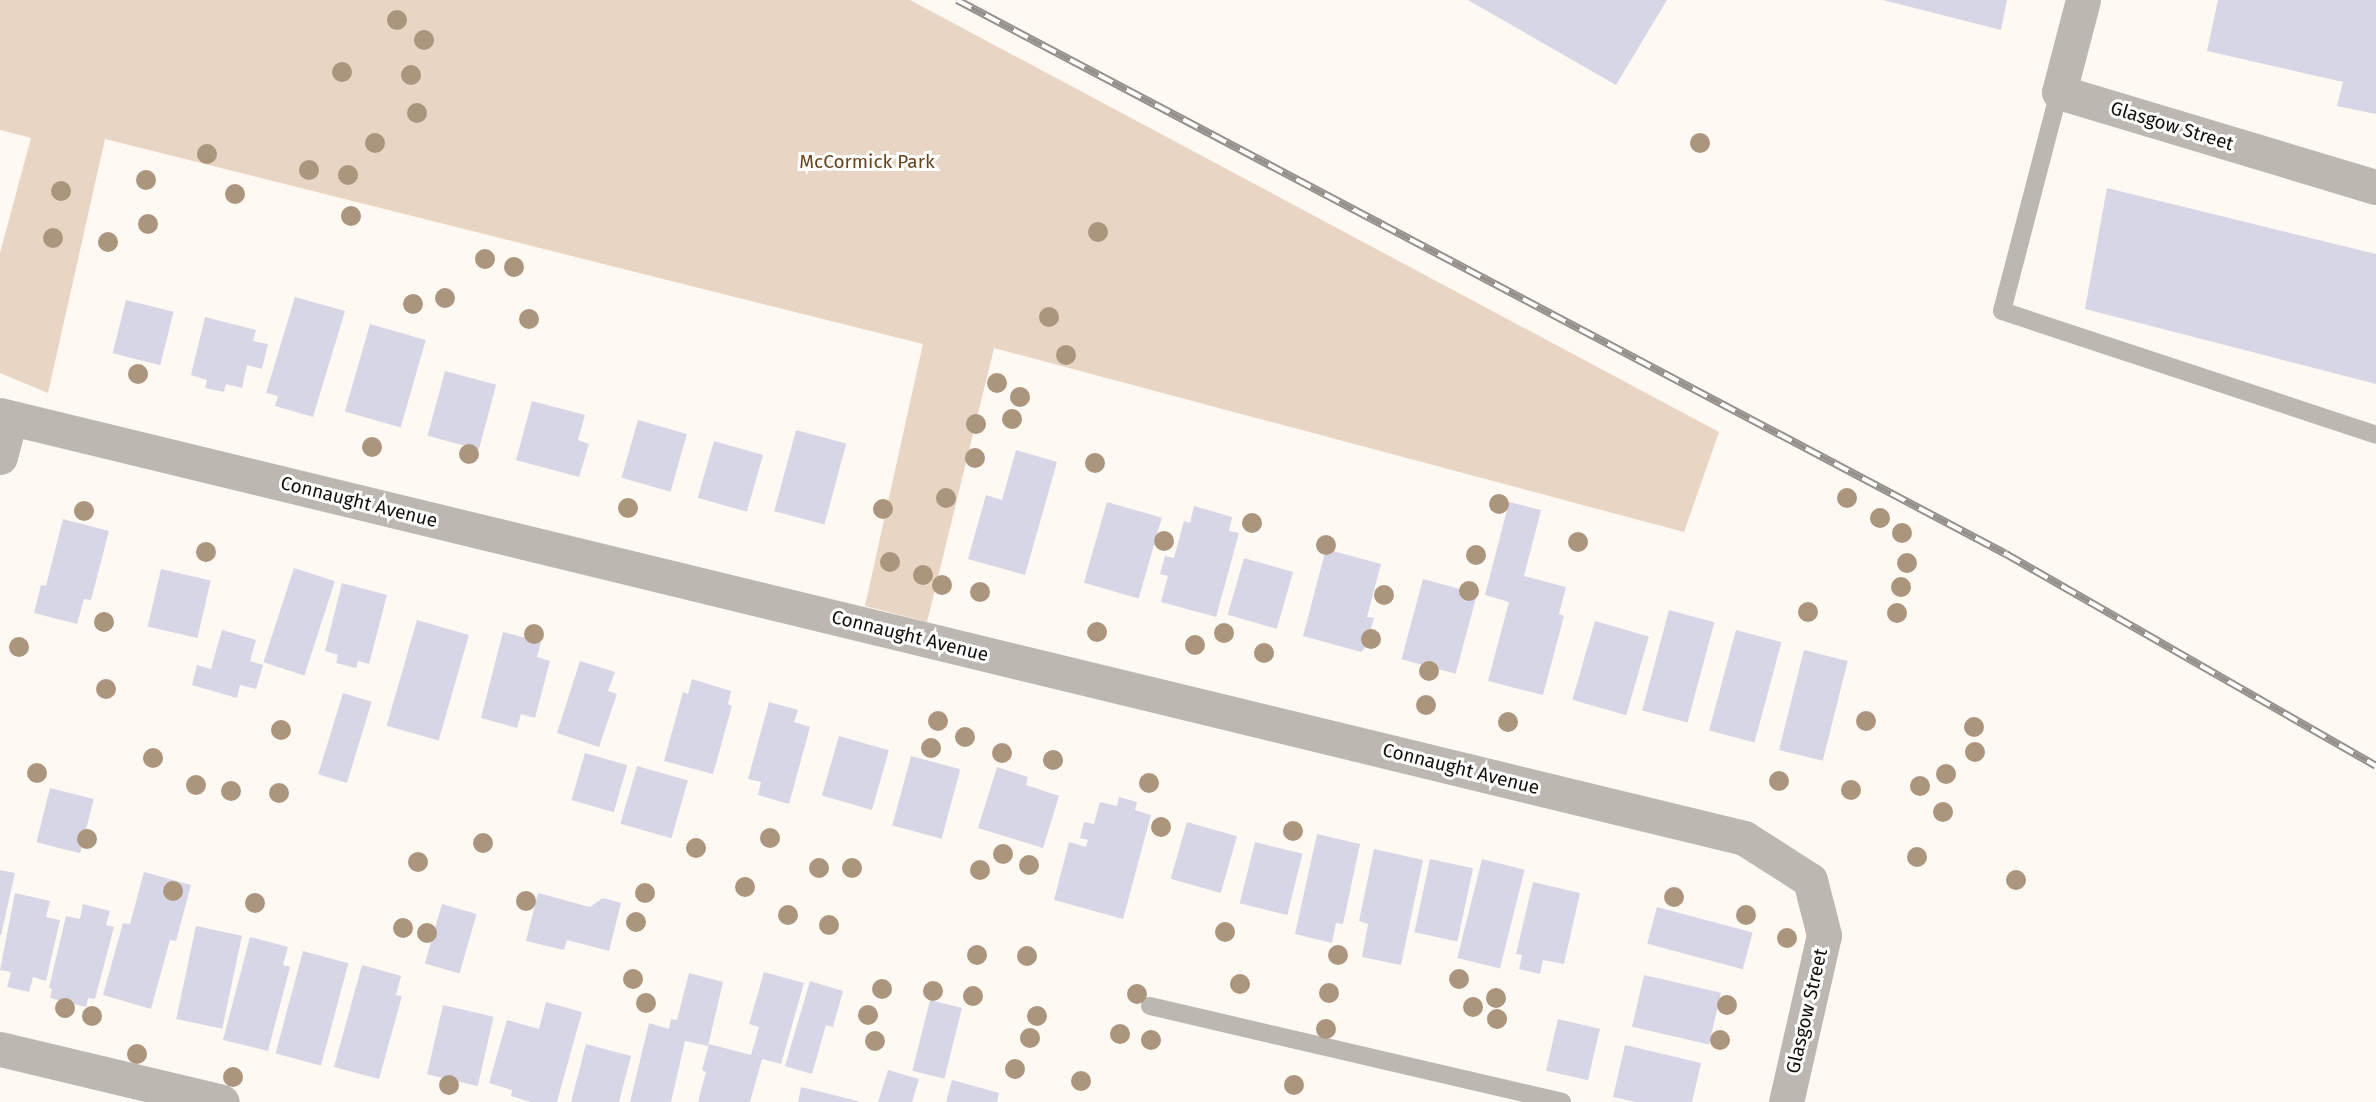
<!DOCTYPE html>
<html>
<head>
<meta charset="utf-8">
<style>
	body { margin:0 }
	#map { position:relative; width:2376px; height:1102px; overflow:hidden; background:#fff9f4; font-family:"Fira Sans",sans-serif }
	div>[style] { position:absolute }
	.green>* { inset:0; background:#e8d5c3 }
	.building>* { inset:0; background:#d7d6e6; transform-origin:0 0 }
	.lane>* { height:18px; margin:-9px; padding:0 9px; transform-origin:9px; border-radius:9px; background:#bdb7b1 }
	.street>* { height:35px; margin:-17.5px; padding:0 17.5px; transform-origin:17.5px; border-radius:17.5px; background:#bdb7b1 }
	.rail>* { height:8px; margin-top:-4px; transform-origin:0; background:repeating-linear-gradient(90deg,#fff 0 16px,#95908b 0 32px); box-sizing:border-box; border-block:2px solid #95908b }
	.trees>* { width:20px; height:20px; margin:-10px; border-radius:50%; background:#ac957d }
	span { translate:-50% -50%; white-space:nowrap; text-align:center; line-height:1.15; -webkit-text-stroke:6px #fff; paint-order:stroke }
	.street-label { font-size:19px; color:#130f0b }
	.park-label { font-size:19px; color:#68431c }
</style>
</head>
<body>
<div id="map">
	<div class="green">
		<i style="clip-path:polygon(0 0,910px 0,1719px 432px,1684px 532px,994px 348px,927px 622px,865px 606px,923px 344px,105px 139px,48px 393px,0 373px,0 253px,31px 138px,0 130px)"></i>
	</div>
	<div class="building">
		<i style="clip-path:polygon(1468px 0,1667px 0,1616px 85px)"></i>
		<i style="clip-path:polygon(1883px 0,2007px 0,2001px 30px)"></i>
		<i style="clip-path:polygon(2218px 0,2376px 0,2376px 114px,2337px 106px,2343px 82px,2207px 51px)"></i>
		<i style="clip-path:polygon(2107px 188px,2376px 254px,2376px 384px,2085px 309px)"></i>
		<i style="clip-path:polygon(295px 297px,345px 311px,313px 417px,275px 406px,278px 396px,266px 393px)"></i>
		<i style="left:126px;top:300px;width:49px;height:55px;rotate:14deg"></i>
		<i style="clip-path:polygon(205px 317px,256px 330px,253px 341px,268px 344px,262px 369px,247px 365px,242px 388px,226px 384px,224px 392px,205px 388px,207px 380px,191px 375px)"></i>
		<i style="left:370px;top:324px;width:58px;height:91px;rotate:16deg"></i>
		<i style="left:445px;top:371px;width:53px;height:67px;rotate:15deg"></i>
		<i style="clip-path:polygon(532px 401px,585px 415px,578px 440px,589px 444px,579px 477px,516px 460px)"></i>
		<i style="left:638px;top:420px;width:51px;height:60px;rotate:16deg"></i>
		<i style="left:796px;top:430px;width:52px;height:84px;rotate:15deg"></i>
		<i style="left:714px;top:441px;width:51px;height:59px;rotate:16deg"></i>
		<i style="clip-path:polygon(1016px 450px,1057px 462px,1025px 575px,968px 559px,986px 495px,1002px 500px)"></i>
		<i style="left:1107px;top:502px;width:57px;height:84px;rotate:16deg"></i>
		<i style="clip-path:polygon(1509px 502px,1541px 510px,1524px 576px,1566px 587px,1559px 614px,1564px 616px,1543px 695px,1488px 681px,1509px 602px,1485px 595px)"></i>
		<i style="clip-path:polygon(1194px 506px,1232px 517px,1229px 531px,1239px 533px,1216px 617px,1161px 602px,1168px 576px,1160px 574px,1165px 556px,1174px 558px,1184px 521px,1190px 523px)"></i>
		<i style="clip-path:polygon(63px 519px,109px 531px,91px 600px,84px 599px,77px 624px,34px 613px,41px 585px,46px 586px)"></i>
		<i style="clip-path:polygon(1326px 549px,1381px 564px,1367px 617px,1374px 618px,1366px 647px,1361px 652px,1303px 636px)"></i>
		<i style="left:1244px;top:558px;width:51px;height:59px;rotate:16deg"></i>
		<i style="left:294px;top:568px;width:43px;height:99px;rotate:18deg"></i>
		<i style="left:161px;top:569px;width:51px;height:59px;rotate:13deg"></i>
		<i style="left:1423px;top:579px;width:56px;height:83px;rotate:15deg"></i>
		<i style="clip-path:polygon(342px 583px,387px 595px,369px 664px,358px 661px,356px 668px,336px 663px,338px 655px,325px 651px)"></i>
		<i style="left:1669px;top:610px;width:47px;height:104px;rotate:15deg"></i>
		<i style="left:417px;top:620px;width:54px;height:110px;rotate:16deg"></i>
		<i style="left:1595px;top:621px;width:56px;height:82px;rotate:16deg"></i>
		<i style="clip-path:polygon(222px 630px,256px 640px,250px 661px,263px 665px,256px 689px,240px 685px,237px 698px,192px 685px,197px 665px,211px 669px)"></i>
		<i style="left:1736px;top:630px;width:47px;height:104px;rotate:15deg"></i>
		<i style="clip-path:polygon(503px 632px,541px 642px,537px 657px,550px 661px,535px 718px,521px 714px,517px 728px,481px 718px)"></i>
		<i style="left:1804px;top:650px;width:45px;height:103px;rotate:14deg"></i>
		<i style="clip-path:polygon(580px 661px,615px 672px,608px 691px,617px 694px,599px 747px,557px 733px)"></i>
		<i style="clip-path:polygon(692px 679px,731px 691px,728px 704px,732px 706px,713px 774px,664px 761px,683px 692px,688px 694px)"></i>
		<i style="left:343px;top:693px;width:30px;height:85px;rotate:17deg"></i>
		<i style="clip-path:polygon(769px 702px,798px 710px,794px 722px,810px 727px,789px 804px,758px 795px,761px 782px,748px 779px)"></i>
		<i style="left:839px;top:736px;width:52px;height:62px;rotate:16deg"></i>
		<i style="left:585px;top:753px;width:44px;height:49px;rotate:16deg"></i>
		<i style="left:911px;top:756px;width:51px;height:72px;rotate:15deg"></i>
		<i style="left:637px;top:766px;width:53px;height:60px;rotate:16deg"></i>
		<i style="clip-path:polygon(997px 767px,1028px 777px,1026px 785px,1059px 796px,1043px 848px,978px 828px)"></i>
		<i style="left:50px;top:788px;width:45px;height:56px;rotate:14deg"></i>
		<i style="clip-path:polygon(1119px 797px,1137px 802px,1135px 810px,1151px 815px,1123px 919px,1054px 900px,1069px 842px,1086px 847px,1088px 840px,1080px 838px,1084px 822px,1094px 824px,1100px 802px,1117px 806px)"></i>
		<i style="left:1187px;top:822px;width:52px;height:59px;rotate:16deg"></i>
		<i style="clip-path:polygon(1317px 834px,1360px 844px,1343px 924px,1336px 923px,1332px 943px,1295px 934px)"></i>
		<i style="left:1255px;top:842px;width:49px;height:63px;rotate:14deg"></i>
		<i style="clip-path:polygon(1374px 849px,1423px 860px,1401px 965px,1362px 957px,1368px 924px,1359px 921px)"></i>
		<i style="left:1430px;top:859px;width:44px;height:75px;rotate:12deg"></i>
		<i style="left:1482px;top:859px;width:44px;height:102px;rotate:14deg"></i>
		<i style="clip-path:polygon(0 870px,15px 873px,1px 935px,0 935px)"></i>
		<i style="clip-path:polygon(144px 872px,191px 885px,176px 941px,170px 940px,151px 1009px,103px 995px,123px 923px,130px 924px)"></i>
		<i style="clip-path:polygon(1533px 882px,1580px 893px,1564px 964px,1543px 960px,1540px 974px,1519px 969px,1522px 955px,1516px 954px)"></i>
		<i style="clip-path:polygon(15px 893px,50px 901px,46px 917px,60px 920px,46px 981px,33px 977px,29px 992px,7px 987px,11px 972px,0 970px)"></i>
		<i style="clip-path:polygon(538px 893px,590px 907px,603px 898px,621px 903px,609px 951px,567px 940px,564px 950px,526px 941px)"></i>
		<i style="clip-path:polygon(83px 904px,110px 911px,106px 925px,114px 927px,95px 999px,88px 998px,86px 1007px,50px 998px,52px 989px,49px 988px,66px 916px,80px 919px)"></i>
		<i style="left:442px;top:904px;width:36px;height:62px;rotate:16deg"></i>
		<i style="left:1657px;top:907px;width:99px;height:38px;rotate:15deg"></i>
		<i style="left:196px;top:926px;width:47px;height:95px;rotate:12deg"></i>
		<i style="clip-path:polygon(250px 937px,288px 947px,283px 965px,290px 967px,268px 1051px,223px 1040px)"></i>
		<i style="left:303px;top:951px;width:47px;height:106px;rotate:15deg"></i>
		<i style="clip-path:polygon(362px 965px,401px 976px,396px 995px,402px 996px,379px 1079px,334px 1067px)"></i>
		<i style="clip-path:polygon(764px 972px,804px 983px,781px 1064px,762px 1059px,750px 1102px,698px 1102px,706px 1072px,702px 1070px,709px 1044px,751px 1055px,759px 1027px,749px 1024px)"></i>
		<i style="clip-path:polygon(689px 973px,723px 982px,708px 1046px,685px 1041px,671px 1102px,630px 1102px,649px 1023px,669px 1029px,671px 1019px,677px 1020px)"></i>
		<i style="left:1644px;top:975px;width:79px;height:53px;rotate:13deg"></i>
		<i style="clip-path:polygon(810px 981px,843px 991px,833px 1027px,826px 1025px,812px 1074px,785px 1066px)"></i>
		<i style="left:930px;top:1000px;width:33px;height:73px;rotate:14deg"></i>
		<i style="clip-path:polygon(546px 1002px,582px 1012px,557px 1102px,531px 1102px,511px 1096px,512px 1090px,489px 1083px,507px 1020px,539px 1029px)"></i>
		<i style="left:443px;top:1005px;width:52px;height:71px;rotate:13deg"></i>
		<i style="left:1558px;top:1019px;width:43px;height:53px;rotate:13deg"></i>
		<i style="clip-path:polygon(586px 1044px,631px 1056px,619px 1102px,571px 1102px)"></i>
		<i style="clip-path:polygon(1625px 1045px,1701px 1063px,1692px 1102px,1636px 1102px,1613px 1097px)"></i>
		<i style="clip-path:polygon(888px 1070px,919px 1079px,912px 1102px,878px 1102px)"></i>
		<i style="clip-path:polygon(952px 1080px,999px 1093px,997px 1102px,946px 1102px)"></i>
		<i style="clip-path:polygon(801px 1087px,858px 1101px,858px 1102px,798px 1102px)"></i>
	</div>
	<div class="lane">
		<i style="left:2059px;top:92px;width:226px;rotate:104.6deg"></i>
		<i style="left:2002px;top:311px;width:394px;rotate:18.3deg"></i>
		<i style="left:1150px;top:1006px;width:423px;rotate:13.1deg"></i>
	</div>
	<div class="street">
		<i style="left:2083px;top:0;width:95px;rotate:104.6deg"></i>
		<i style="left:2059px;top:92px;width:331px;rotate:16.7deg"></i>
		<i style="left:0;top:415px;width:1795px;rotate:13.63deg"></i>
		<i style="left:1744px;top:838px;width:78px;rotate:32.5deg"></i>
		<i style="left:1810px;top:880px;width:57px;rotate:75.7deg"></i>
		<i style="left:1824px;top:935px;width:171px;rotate:102.8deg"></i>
		<i style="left:0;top:457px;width:40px;rotate:-75.6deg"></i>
		<i style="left:0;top:1049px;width:228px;rotate:13.4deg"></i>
	</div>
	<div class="rail">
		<i style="left:957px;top:0;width:1186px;rotate:27.84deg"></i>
		<i style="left:2006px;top:554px;width:426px;rotate:29.8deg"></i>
	</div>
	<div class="trees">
		<i style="left:397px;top:20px"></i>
		<i style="left:424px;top:40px"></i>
		<i style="left:342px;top:72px"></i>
		<i style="left:411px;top:75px"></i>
		<i style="left:417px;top:113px"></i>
		<i style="left:375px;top:143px"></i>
		<i style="left:1700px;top:143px"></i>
		<i style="left:207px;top:154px"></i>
		<i style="left:309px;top:170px"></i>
		<i style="left:348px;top:175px"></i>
		<i style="left:146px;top:180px"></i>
		<i style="left:61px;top:191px"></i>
		<i style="left:235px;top:194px"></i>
		<i style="left:351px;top:216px"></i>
		<i style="left:148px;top:224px"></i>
		<i style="left:1098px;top:232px"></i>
		<i style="left:53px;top:238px"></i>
		<i style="left:108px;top:242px"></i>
		<i style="left:485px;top:259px"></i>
		<i style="left:514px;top:267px"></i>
		<i style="left:445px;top:298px"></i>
		<i style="left:413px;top:304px"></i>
		<i style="left:1049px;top:317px"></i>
		<i style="left:529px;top:319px"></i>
		<i style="left:1066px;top:355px"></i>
		<i style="left:138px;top:374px"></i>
		<i style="left:997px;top:383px"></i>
		<i style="left:1020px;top:397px"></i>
		<i style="left:1012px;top:419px"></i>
		<i style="left:976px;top:424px"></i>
		<i style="left:372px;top:447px"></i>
		<i style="left:469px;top:454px"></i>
		<i style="left:975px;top:458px"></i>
		<i style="left:1095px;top:463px"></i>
		<i style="left:946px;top:498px"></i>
		<i style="left:1847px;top:498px"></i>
		<i style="left:1499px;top:504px"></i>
		<i style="left:628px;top:508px"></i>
		<i style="left:883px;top:509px"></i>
		<i style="left:84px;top:511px"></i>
		<i style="left:1880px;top:518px"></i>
		<i style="left:1252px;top:523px"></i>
		<i style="left:1902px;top:533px"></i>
		<i style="left:1164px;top:541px"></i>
		<i style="left:1578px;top:542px"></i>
		<i style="left:1326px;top:545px"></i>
		<i style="left:206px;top:552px"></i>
		<i style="left:1476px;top:555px"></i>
		<i style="left:890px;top:562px"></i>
		<i style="left:1907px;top:563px"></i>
		<i style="left:923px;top:575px"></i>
		<i style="left:942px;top:585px"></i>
		<i style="left:1901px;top:587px"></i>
		<i style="left:1469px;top:591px"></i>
		<i style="left:980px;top:592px"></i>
		<i style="left:1384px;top:595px"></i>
		<i style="left:1808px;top:612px"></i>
		<i style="left:1897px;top:613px"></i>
		<i style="left:104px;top:622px"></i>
		<i style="left:1097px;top:632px"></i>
		<i style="left:1224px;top:633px"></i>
		<i style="left:534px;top:634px"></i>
		<i style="left:1371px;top:639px"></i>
		<i style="left:1195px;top:645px"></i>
		<i style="left:19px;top:647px"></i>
		<i style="left:1264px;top:653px"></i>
		<i style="left:1429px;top:671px"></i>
		<i style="left:106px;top:689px"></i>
		<i style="left:1426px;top:705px"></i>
		<i style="left:938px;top:721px"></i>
		<i style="left:1866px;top:721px"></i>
		<i style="left:1508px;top:722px"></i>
		<i style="left:1974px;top:727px"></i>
		<i style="left:281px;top:730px"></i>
		<i style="left:965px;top:737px"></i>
		<i style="left:931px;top:748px"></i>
		<i style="left:1975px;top:752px"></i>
		<i style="left:1002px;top:753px"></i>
		<i style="left:153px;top:758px"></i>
		<i style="left:1053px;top:760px"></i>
		<i style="left:37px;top:773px"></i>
		<i style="left:1946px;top:774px"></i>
		<i style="left:1779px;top:781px"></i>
		<i style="left:1149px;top:783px"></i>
		<i style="left:196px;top:785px"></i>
		<i style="left:1920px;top:786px"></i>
		<i style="left:1851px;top:790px"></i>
		<i style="left:231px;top:791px"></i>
		<i style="left:279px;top:793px"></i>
		<i style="left:1943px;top:812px"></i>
		<i style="left:1161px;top:827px"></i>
		<i style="left:1293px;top:831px"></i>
		<i style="left:770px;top:838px"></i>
		<i style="left:87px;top:839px"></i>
		<i style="left:483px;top:843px"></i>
		<i style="left:696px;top:848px"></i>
		<i style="left:1003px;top:854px"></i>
		<i style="left:1917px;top:857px"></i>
		<i style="left:418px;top:862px"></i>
		<i style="left:1029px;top:865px"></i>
		<i style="left:819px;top:868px"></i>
		<i style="left:852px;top:868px"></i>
		<i style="left:980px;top:870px"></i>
		<i style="left:2016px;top:880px"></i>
		<i style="left:745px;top:887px"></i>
		<i style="left:173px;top:891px"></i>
		<i style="left:645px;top:893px"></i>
		<i style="left:1674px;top:897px"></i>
		<i style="left:526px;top:901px"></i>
		<i style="left:255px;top:903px"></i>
		<i style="left:788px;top:915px"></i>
		<i style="left:1746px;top:915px"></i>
		<i style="left:636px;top:922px"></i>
		<i style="left:829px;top:925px"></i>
		<i style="left:403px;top:928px"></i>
		<i style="left:1225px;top:932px"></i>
		<i style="left:427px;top:933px"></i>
		<i style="left:1787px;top:938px"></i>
		<i style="left:977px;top:955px"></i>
		<i style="left:1338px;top:955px"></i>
		<i style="left:1027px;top:956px"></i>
		<i style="left:633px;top:979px"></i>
		<i style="left:1459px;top:979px"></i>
		<i style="left:1240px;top:984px"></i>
		<i style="left:882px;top:989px"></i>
		<i style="left:933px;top:991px"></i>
		<i style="left:1329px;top:993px"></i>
		<i style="left:1137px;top:994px"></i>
		<i style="left:973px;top:996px"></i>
		<i style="left:1496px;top:998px"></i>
		<i style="left:646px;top:1003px"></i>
		<i style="left:1727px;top:1005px"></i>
		<i style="left:1473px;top:1007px"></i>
		<i style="left:65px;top:1008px"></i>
		<i style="left:868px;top:1015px"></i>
		<i style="left:92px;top:1016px"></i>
		<i style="left:1037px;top:1016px"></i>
		<i style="left:1497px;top:1019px"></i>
		<i style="left:1326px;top:1029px"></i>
		<i style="left:1120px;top:1034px"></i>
		<i style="left:1030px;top:1038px"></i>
		<i style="left:1151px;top:1040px"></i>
		<i style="left:1720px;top:1040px"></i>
		<i style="left:875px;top:1041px"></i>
		<i style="left:137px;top:1054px"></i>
		<i style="left:1015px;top:1069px"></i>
		<i style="left:233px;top:1077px"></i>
		<i style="left:1081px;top:1081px"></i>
		<i style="left:449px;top:1085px"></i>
		<i style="left:1294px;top:1085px"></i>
	</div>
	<div class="street-label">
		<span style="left:2172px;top:126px;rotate:17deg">Glasgow Street</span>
		<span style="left:359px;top:502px;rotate:14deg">Connaught Avenue</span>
		<span style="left:910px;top:636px;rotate:14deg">Connaught Avenue</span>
		<span style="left:1461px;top:769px;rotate:14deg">Connaught Avenue</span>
		<span style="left:1807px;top:1011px;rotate:-77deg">Glasgow Street</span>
	</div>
	<div class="park-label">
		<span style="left:867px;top:162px">McCormick Park</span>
	</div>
</div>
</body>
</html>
